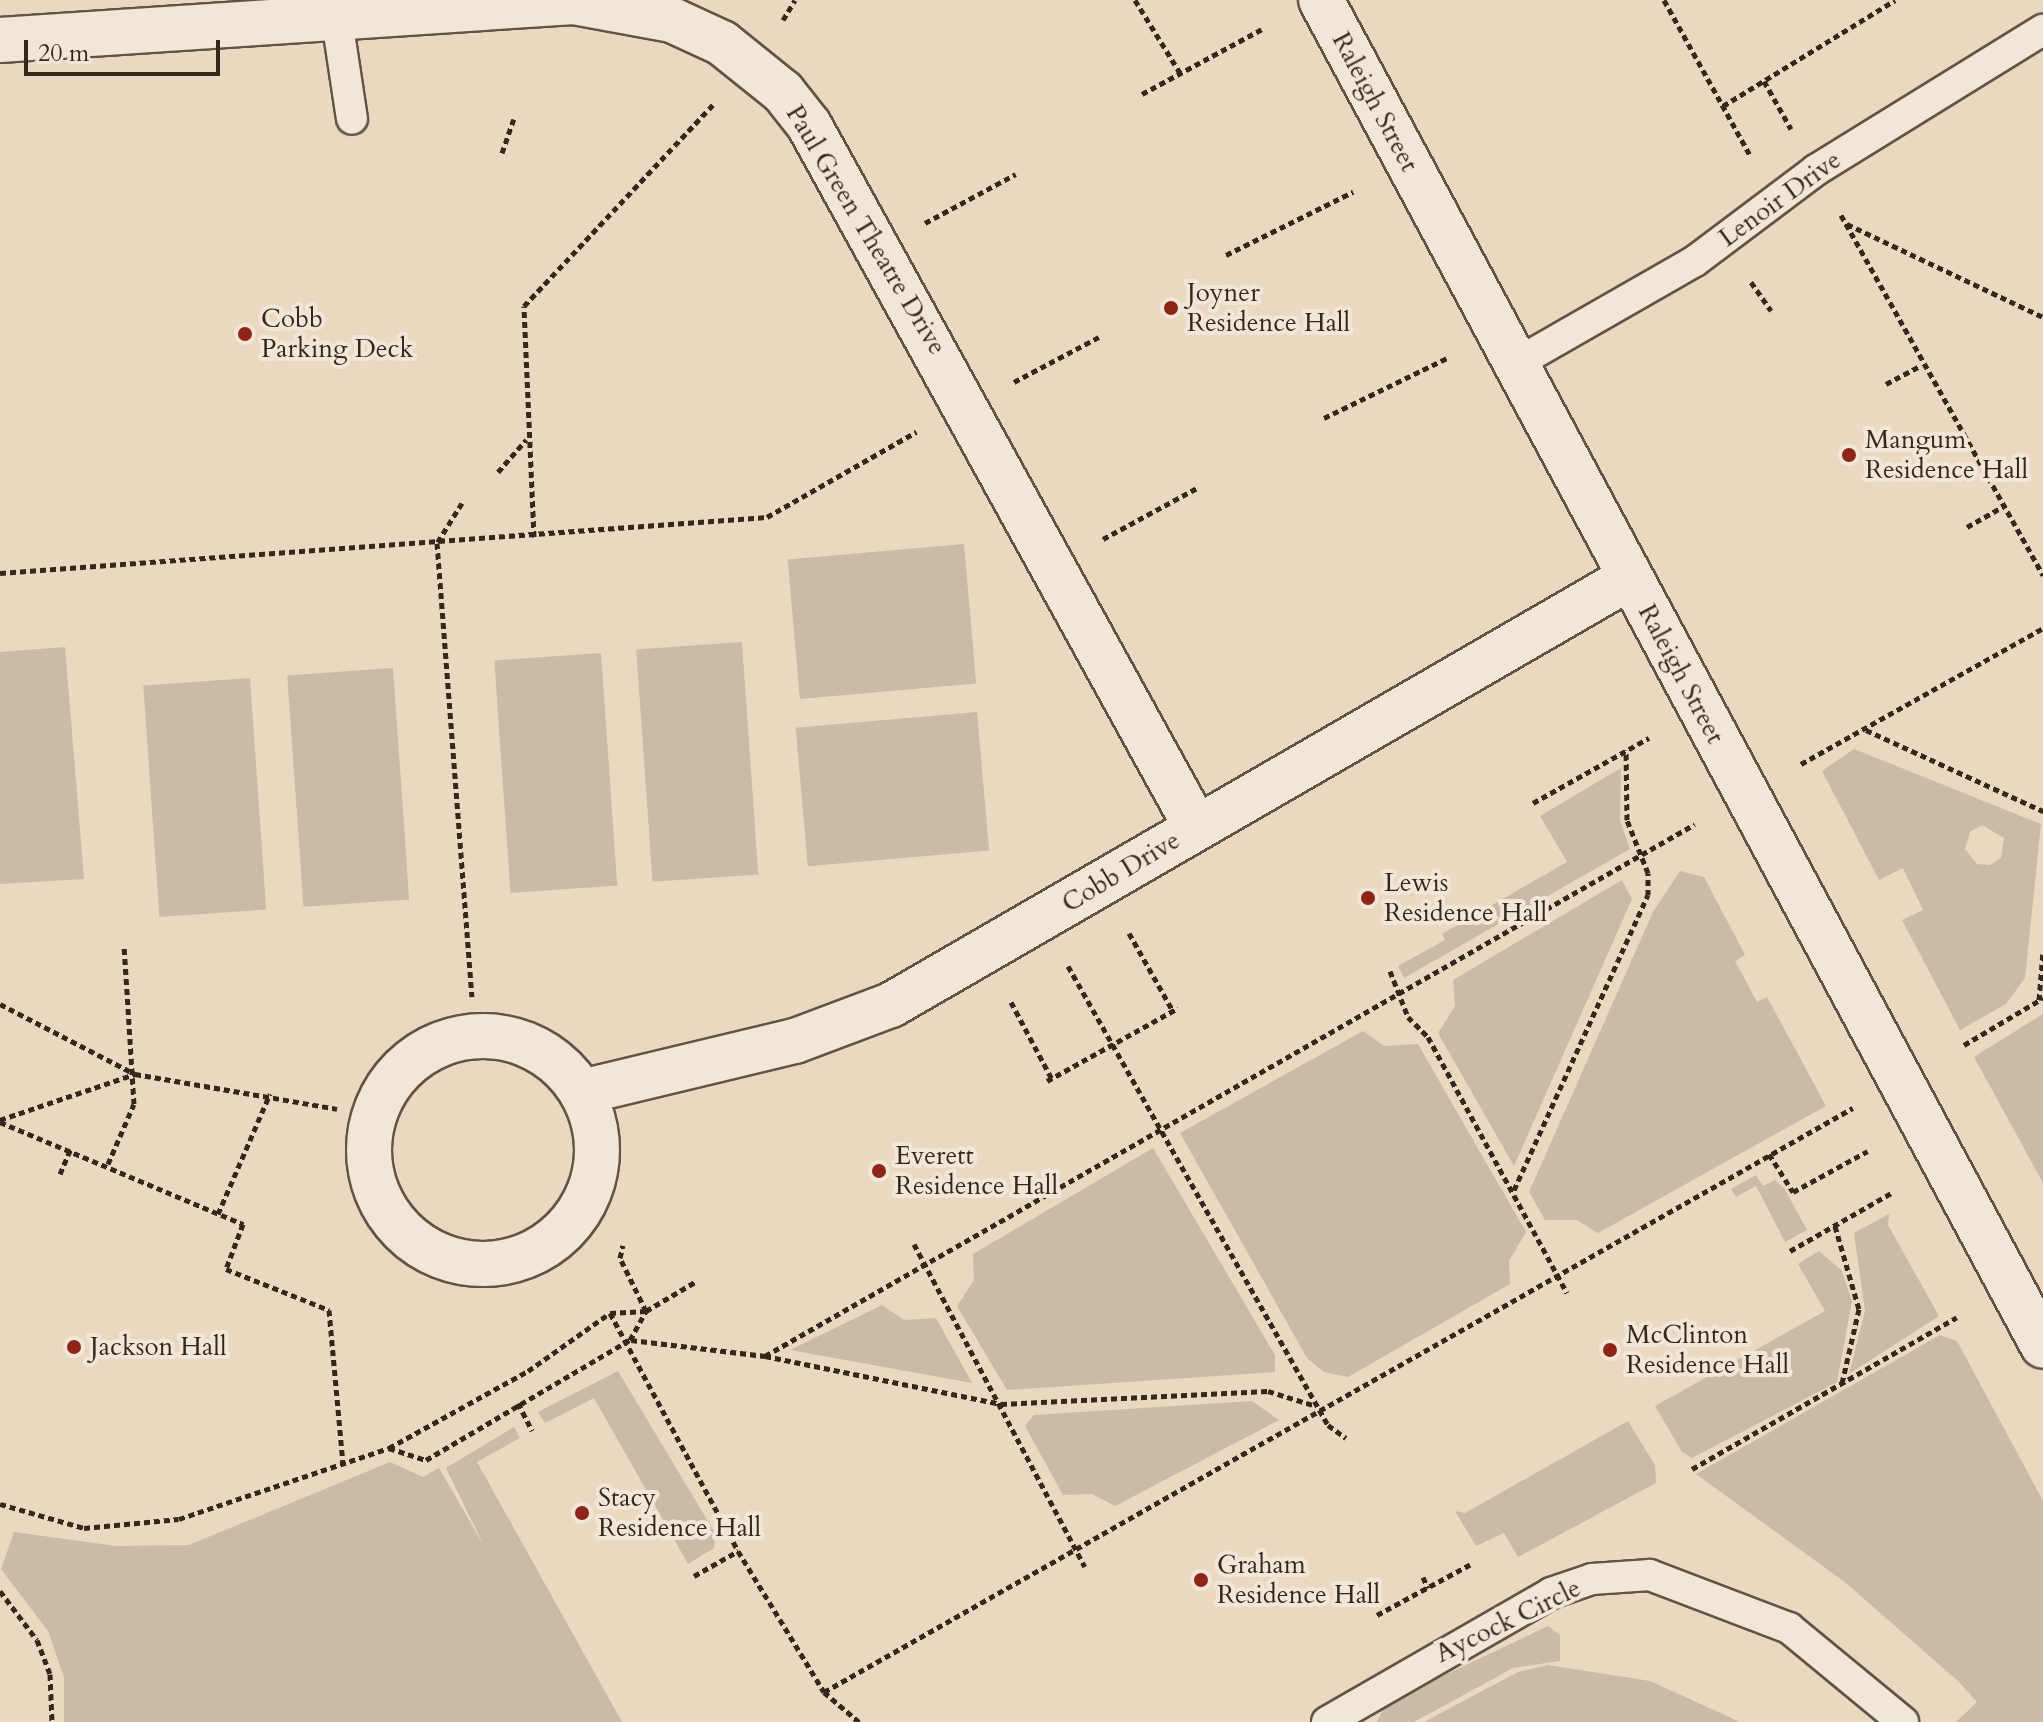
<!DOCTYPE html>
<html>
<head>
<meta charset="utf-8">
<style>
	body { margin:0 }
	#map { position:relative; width:2043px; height:1722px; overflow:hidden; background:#ead8c1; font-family:Cardo,serif }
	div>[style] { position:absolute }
	.green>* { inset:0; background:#cbbaa5; transform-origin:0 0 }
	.path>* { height:5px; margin-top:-2.5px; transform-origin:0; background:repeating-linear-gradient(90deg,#35281b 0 6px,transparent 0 10px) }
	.roads { filter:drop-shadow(2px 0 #625444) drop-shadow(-2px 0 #625444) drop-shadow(0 2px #625444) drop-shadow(0 -2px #625444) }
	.lane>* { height:30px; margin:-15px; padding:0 15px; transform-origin:15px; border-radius:15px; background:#f1e6d7 }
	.street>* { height:44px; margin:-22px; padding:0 22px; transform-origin:22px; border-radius:22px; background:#f1e6d7 }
	.street>.ring { margin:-22px; padding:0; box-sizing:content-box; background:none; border:44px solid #f1e6d7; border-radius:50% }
	.secondary>* { height:44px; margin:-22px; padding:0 22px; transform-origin:22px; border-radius:22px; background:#f1e6d7 }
	.dots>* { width:22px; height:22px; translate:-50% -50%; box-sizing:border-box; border:4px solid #f1e6d7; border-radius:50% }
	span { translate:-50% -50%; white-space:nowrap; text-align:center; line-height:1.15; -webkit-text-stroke:8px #f1e6d7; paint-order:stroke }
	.street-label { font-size:26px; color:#35281b }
	.poi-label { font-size:26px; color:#35281b }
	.left { translate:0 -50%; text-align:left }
	.scale { position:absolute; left:24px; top:40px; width:196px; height:36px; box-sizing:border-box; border:4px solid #35281b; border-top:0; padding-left:10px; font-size:24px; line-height:28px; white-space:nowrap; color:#35281b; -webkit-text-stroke:6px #f1e6d7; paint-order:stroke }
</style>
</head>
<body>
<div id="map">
	<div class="green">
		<i style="left:964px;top:544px;width:140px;height:177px;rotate:85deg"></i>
		<i style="left:742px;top:642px;width:233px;height:106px;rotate:86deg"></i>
		<i style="clip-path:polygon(65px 647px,84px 879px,0 884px,0 652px)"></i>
		<i style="left:601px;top:653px;width:233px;height:107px;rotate:86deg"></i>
		<i style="left:393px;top:668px;width:232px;height:106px;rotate:86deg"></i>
		<i style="left:250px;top:678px;width:232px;height:107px;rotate:86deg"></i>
		<i style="left:977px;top:712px;width:139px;height:182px;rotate:85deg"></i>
		<i style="clip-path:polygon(evenodd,1854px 749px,2041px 824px,2025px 978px,2006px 1004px,1960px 1030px,1902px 920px,1923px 910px,1903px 868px,1879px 880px,1822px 771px,1854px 749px,1982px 825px,2004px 838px,2001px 858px,1990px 865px,1977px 864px,1965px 849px,1970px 832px,1982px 825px)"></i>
		<i style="clip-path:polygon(1621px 768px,1620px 820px,1630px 849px,1404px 978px,1398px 966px,1445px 940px,1442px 934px,1567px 862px,1540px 816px)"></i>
		<i style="clip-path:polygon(1680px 871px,1704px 877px,1745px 955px,1735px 961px,1757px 1002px,1767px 997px,1826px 1106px,1598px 1233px,1577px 1220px,1545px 1220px,1529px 1192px,1653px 912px)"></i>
		<i style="clip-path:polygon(1622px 880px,1632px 899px,1514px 1166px,1438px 1033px,1455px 1006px,1453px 980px)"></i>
		<i style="clip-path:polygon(2043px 1014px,2043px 1183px,1974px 1057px)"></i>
		<i style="clip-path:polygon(1363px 1031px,1384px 1046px,1418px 1044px,1526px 1232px,1509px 1261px,1510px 1284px,1348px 1377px,1324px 1372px,1307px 1358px,1180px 1133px)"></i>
		<i style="clip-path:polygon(1153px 1148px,1275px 1355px,1275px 1372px,1007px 1390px,957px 1306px,974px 1280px,973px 1254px)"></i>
		<i style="clip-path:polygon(1756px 1175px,1763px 1186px,1775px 1180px,1784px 1188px,1807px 1230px,1785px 1242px,1756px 1186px,1736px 1197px,1731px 1189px)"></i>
		<i style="clip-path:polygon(1889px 1214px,1888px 1225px,1939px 1316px,1849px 1374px,1865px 1311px,1854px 1233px)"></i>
		<i style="clip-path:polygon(1819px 1251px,1842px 1271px,1852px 1301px,1837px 1382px,1692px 1458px,1682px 1452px,1655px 1406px,1825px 1311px,1798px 1264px)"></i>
		<i style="clip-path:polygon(882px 1305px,904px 1320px,936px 1318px,972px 1383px,790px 1350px)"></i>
		<i style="clip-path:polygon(1940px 1335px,1957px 1341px,2043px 1501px,2043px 1722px,1956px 1722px,1977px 1702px,1958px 1681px,1846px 1583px,1696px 1474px)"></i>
		<i style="clip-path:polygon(618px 1371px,715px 1533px,714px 1548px,688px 1564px,594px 1398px,545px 1423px,538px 1412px)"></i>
		<i style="clip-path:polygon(1252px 1401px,1279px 1420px,1115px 1506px,1092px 1494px,1063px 1495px,1025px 1426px,1034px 1415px)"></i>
		<i style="clip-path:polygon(1628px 1421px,1655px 1465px,1656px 1483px,1518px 1557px,1504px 1533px,1476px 1546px,1455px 1511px,1465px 1513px)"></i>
		<i style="clip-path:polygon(514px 1427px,520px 1438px,477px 1462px,622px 1722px,64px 1722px,64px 1677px,48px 1631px,1px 1569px,14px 1532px,116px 1546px,189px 1545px,390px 1462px,423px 1477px,439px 1468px,484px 1546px,446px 1468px)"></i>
		<i style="clip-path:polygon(1548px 1626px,1560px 1635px,1560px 1661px,1513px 1668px,1414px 1722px,1377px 1722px,1386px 1703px)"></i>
		<i style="clip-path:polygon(1548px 1665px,1650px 1681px,1740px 1722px,1424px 1722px,1518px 1672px)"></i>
	</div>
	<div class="path">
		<i style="left:1135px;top:0;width:86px;rotate:58.3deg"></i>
		<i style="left:1664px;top:0;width:179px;rotate:61deg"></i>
		<i style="left:783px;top:20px;width:23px;rotate:-59deg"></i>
		<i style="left:1764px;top:81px;width:55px;rotate:60.6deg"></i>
		<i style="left:1142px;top:94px;width:136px;rotate:-28.4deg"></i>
		<i style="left:1723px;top:106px;width:202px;rotate:-31.6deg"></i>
		<i style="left:502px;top:153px;width:36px;rotate:-71deg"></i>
		<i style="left:1841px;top:215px;width:413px;rotate:60.7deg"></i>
		<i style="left:925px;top:223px;width:103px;rotate:-28.3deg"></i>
		<i style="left:1847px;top:224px;width:217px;rotate:25.4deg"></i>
		<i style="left:1226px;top:255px;width:142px;rotate:-26.4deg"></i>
		<i style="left:1751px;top:282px;width:35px;rotate:55deg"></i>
		<i style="left:1014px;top:382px;width:98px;rotate:-27.9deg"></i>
		<i style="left:1886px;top:384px;width:40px;rotate:-28deg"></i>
		<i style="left:1324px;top:418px;width:137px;rotate:-26deg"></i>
		<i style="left:498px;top:472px;width:43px;rotate:-48.8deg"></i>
		<i style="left:462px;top:503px;width:47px;rotate:122deg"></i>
		<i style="left:437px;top:543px;width:455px;rotate:85.6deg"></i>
		<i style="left:1967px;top:527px;width:43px;rotate:-29.6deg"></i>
		<i style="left:534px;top:537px;width:231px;rotate:-92.5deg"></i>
		<i style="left:524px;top:306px;width:276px;rotate:-46.8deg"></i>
		<i style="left:1103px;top:539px;width:107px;rotate:-28.5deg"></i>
		<i style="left:0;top:573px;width:769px;rotate:-4.18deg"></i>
		<i style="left:767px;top:517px;width:172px;rotate:-29.7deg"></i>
		<i style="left:1866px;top:730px;width:195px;rotate:24.6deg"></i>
		<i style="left:1801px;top:764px;width:278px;rotate:-29.3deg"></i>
		<i style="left:1533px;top:803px;width:133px;rotate:-29.3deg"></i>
		<i style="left:1129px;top:933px;width:90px;rotate:60.6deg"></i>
		<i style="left:1068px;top:966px;width:528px;rotate:60.47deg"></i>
		<i style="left:1328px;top:1425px;width:22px;rotate:36deg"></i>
		<i style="left:1390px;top:971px;width:49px;rotate:68.6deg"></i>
		<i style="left:1408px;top:1017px;width:28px;rotate:45deg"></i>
		<i style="left:1428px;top:1037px;width:291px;rotate:61.5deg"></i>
		<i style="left:2039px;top:1000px;width:49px;rotate:-85.3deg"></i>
		<i style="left:1011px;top:1002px;width:87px;rotate:62deg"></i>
		<i style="left:0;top:1004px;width:152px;rotate:27.4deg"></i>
		<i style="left:135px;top:1074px;width:205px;rotate:9.8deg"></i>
		<i style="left:1964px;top:1045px;width:92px;rotate:-30.7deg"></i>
		<i style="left:1047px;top:1081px;width:150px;rotate:-29.1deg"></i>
		<i style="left:0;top:1120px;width:143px;rotate:-18.8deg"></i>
		<i style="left:0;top:1122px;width:264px;rotate:22.8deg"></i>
		<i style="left:243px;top:1224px;width:48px;rotate:110.7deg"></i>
		<i style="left:226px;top:1269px;width:111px;rotate:21.7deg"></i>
		<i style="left:329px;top:1310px;width:155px;rotate:84.8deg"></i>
		<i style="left:1769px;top:1154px;width:45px;rotate:57.7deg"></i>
		<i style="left:1793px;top:1192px;width:85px;rotate:-28.7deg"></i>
		<i style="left:108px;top:1164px;width:65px;rotate:-66.6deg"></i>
		<i style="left:134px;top:1104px;width:157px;rotate:-93.6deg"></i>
		<i style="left:60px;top:1174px;width:28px;rotate:-67deg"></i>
		<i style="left:1514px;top:1190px;width:324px;rotate:-65.6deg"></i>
		<i style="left:1648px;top:895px;width:22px;rotate:-90deg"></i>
		<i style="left:1648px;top:873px;width:57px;rotate:-111.6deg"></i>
		<i style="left:1627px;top:820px;width:70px;rotate:-90.8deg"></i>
		<i style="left:218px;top:1214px;width:131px;rotate:-66.6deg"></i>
		<i style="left:1835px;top:1226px;width:86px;rotate:73.9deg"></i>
		<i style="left:1859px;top:1309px;width:76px;rotate:102.9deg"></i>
		<i style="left:914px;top:1244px;width:365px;rotate:62.1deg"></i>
		<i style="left:1790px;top:1251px;width:119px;rotate:-29.8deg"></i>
		<i style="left:610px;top:1313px;width:270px;rotate:61.7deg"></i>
		<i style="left:738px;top:1551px;width:165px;rotate:58.6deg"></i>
		<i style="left:824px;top:1692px;width:1183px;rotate:-29.58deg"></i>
		<i style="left:631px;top:1340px;width:135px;rotate:6.8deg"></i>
		<i style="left:765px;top:1356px;width:241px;rotate:11.5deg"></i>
		<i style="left:1001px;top:1404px;width:267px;rotate:-2.8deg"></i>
		<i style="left:1268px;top:1391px;width:50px;rotate:17.4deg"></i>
		<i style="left:765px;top:1356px;width:1071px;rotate:-29.77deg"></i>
		<i style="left:518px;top:1403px;width:31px;rotate:63deg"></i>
		<i style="left:389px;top:1448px;width:39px;rotate:18deg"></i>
		<i style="left:426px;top:1460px;width:237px;rotate:-30.5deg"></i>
		<i style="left:630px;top:1340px;width:33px;rotate:-61deg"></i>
		<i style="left:646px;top:1311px;width:59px;rotate:-116.1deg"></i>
		<i style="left:620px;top:1258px;width:13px;rotate:-77deg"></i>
		<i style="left:1692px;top:1469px;width:305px;rotate:-29.8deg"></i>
		<i style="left:0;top:1504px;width:87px;rotate:15.9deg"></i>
		<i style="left:84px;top:1528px;width:95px;rotate:-5.4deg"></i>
		<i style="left:179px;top:1519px;width:222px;rotate:-18.7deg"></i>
		<i style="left:389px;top:1448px;width:159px;rotate:-29deg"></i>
		<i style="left:528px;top:1371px;width:100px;rotate:-35.3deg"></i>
		<i style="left:610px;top:1313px;width:36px;rotate:-3deg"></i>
		<i style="left:646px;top:1311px;width:57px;rotate:-30.6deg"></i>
		<i style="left:694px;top:1576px;width:51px;rotate:-29.6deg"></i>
		<i style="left:1423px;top:1577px;width:12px;rotate:66deg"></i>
		<i style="left:0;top:1591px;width:61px;rotate:52.9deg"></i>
		<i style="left:37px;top:1640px;width:36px;rotate:69deg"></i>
		<i style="left:50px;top:1674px;width:48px;rotate:87.6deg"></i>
		<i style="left:1377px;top:1615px;width:107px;rotate:-28.5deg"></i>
		<i style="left:824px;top:1692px;width:46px;rotate:40.6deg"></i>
	</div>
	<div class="roads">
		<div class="lane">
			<i style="left:334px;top:0;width:120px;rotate:81.4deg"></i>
			<i style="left:1515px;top:364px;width:207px;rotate:-29.8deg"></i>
			<i style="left:1695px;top:261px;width:151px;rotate:-36.9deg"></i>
			<i style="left:1816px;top:170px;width:267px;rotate:-31.7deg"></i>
			<i style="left:1327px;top:1722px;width:258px;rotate:-29.9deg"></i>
			<i style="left:1551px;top:1593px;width:43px;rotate:-18.9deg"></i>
			<i style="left:1592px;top:1579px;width:58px;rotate:-3.9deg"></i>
			<i style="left:1650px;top:1575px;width:149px;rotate:20.9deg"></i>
			<i style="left:1789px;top:1628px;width:148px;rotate:39.5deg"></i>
		</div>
		<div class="street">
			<i style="left:0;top:40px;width:575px;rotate:-3.79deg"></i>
			<i style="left:574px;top:2px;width:100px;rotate:10.4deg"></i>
			<i style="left:672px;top:20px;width:55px;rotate:24.7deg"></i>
			<i style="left:722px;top:43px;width:78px;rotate:38.8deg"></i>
			<i style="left:783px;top:92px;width:42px;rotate:51.8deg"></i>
			<i style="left:809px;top:125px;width:802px;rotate:61.13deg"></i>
			<i class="ring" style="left:369px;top:1036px;width:184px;height:184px"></i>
			<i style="left:582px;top:1092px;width:219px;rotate:-13.5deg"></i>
			<i style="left:795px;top:1041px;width:103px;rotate:-20.6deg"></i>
			<i style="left:891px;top:1005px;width:853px;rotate:-30.05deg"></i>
		</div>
		<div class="secondary">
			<i style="left:1321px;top:0;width:1527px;rotate:61.79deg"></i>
		</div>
	</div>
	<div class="dots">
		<i style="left:1171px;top:308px;background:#8f2418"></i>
		<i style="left:245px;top:334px;background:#8f2418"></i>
		<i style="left:1849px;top:455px;background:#8f2418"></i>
		<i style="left:1368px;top:898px;background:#8f2418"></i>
		<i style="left:879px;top:1171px;background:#8f2418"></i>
		<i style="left:74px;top:1347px;background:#8f2418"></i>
		<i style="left:1610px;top:1350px;background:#8f2418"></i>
		<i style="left:582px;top:1513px;background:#8f2418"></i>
		<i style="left:1201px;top:1580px;background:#8f2418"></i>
	</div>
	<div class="street-label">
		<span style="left:1375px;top:102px;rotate:62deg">Raleigh Street</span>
		<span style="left:1780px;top:199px;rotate:-36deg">Lenoir Drive</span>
		<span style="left:866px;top:230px;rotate:59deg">Paul Green Theatre Drive</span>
		<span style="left:1681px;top:674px;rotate:62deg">Raleigh Street</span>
		<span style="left:1121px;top:872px;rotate:-31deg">Cobb Drive</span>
		<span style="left:1508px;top:1621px;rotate:-26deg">Aycock Circle</span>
	</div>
	<div class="poi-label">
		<span class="left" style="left:1187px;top:308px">Joyner<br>Residence Hall</span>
		<span class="left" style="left:261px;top:334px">Cobb<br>Parking Deck</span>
		<span class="left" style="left:1865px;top:455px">Mangum<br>Residence Hall</span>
		<span class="left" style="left:1384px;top:898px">Lewis<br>Residence Hall</span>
		<span class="left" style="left:895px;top:1171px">Everett<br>Residence Hall</span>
		<span class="left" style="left:1626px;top:1350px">McClinton<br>Residence Hall</span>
		<span class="left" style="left:90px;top:1347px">Jackson Hall</span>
		<span class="left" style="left:598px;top:1513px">Stacy<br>Residence Hall</span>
		<span class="left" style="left:1217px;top:1580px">Graham<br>Residence Hall</span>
	</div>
	<div class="scale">20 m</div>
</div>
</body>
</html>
